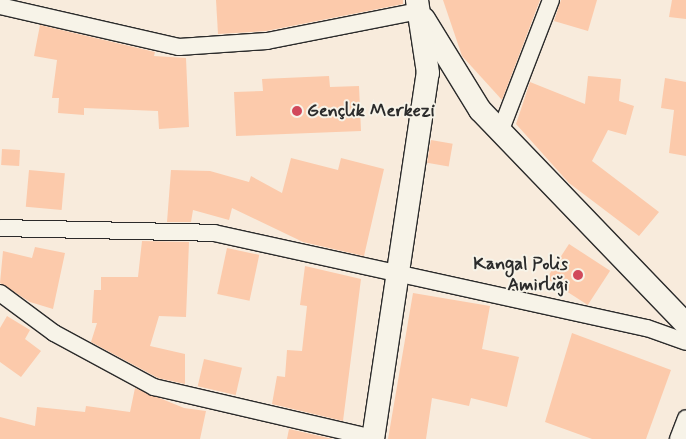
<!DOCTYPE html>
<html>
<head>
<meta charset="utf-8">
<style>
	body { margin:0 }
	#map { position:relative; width:686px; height:439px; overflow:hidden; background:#f8ebdc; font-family:Mynerve,sans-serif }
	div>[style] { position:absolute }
	.building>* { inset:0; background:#fccaab; transform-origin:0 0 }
	.roads { filter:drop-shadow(1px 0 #2b2b2b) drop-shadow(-1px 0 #2b2b2b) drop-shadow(0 1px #2b2b2b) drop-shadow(0 -1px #2b2b2b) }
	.street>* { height:16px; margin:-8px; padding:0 8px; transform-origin:8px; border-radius:8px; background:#f7f3e8 }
	.secondary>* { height:22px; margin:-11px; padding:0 11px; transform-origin:11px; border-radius:11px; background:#f7f3e8 }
	.dots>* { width:14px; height:14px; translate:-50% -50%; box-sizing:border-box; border:2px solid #f7f3e8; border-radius:50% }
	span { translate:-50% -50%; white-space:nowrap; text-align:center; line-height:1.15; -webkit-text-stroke:4px #f7f3e8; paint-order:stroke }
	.poi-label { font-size:18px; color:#2b2b2b; font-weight:700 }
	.left { translate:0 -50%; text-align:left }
	.right { translate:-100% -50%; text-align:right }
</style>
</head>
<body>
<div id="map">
	<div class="building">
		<i style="clip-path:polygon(216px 0,403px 0,403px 4px,266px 31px,218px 34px)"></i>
		<i style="clip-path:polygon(443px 0,540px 0,502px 100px,462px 56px)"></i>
		<i style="clip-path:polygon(561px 0,597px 0,588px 31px,554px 21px)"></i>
		<i style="clip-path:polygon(672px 0,686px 0,686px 19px,669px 17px)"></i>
		<i style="clip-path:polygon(40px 25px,155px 52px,154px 56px,186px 58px,189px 127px,159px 129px,158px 111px,84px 108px,84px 115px,58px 113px,59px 98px,52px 98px,57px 60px,34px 56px)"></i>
		<i style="clip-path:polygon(329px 76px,330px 87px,359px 86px,361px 131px,236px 136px,234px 92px,263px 91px,262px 79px)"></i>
		<i style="clip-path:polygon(588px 76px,621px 79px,619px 101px,634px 106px,626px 135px,608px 130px,592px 161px,659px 212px,639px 236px,569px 183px,516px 124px,530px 82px,585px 104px)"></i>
		<i style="clip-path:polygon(665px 78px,686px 82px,686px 156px,669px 153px,674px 110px,661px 108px)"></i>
		<i style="left:431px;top:140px;width:22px;height:23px;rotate:10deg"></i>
		<i style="left:2px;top:149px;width:18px;height:16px;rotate:3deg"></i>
		<i style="clip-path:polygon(291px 158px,338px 170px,341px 158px,384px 169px,364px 256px,303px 242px,232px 208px,229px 220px,193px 210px,191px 222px,167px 222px,171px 170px,210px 171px,249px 182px,251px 176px,282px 193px)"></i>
		<i style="left:29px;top:170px;width:36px;height:37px;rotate:5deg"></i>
		<i style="clip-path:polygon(142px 241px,189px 242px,186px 317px,159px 316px,150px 346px,185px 354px,185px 384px,158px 378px,91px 342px,97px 323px,92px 323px,94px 290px,101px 290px,101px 277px,138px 277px)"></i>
		<i style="left:569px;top:244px;width:49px;height:41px;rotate:33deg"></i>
		<i style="clip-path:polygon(35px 247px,65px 253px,53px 309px,30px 302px,0 283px,3px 251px,32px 258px)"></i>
		<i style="left:227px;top:248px;width:33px;height:47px;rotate:12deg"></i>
		<i style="clip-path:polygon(305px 266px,361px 279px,343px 421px,272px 404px,277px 376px,285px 377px,287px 350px,302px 351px,307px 306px,300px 305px)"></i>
		<i style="clip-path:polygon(413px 293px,490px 306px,482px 349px,519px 357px,507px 407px,471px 398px,469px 406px,432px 398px,426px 439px,388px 439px)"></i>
		<i style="clip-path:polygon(7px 316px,30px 330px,25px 339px,41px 351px,21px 377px,0 362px,0 328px)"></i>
		<i style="clip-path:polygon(572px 333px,671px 370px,646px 439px,592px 439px,545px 422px)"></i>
		<i style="left:204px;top:359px;width:39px;height:28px;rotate:13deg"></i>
		<i style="clip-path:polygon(135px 388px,184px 408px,206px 411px,200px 439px,0 439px,0 417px,35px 426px,37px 407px,85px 412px,86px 406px,130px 412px)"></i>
		<i style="clip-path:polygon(289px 429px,333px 439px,287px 439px)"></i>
	</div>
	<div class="roads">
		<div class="street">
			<i style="left:0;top:6px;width:184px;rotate:12.9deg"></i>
			<i style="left:179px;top:47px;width:88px;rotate:-3.9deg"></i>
			<i style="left:267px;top:41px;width:154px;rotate:-11.2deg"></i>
			<i style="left:500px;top:132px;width:142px;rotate:-68.9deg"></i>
			<i style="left:0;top:228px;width:214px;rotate:1.3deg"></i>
			<i style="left:214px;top:233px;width:443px;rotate:12.4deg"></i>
			<i style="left:647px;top:328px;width:41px;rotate:19.7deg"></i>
			<i style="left:0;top:293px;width:67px;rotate:36.5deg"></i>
			<i style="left:54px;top:333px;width:114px;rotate:28.4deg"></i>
			<i style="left:154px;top:387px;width:225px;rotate:13.1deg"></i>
			<i style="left:678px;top:439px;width:22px;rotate:-69deg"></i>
		</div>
		<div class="secondary">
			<i style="left:424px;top:19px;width:107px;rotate:58.4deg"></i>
			<i style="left:480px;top:110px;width:297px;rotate:46.1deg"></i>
			<i style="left:373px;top:439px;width:370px;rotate:-81.5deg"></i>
			<i style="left:428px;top:73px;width:74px;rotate:-98.6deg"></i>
		</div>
	</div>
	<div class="dots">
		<i style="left:297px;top:111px;background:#d1495b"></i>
		<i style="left:578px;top:275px;background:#d1495b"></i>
	</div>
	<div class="poi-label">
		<span class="left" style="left:307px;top:111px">Gençlik Merkezi</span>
		<span class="right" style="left:568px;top:275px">Kangal Polis<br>Amirliği</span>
	</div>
</div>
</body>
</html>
